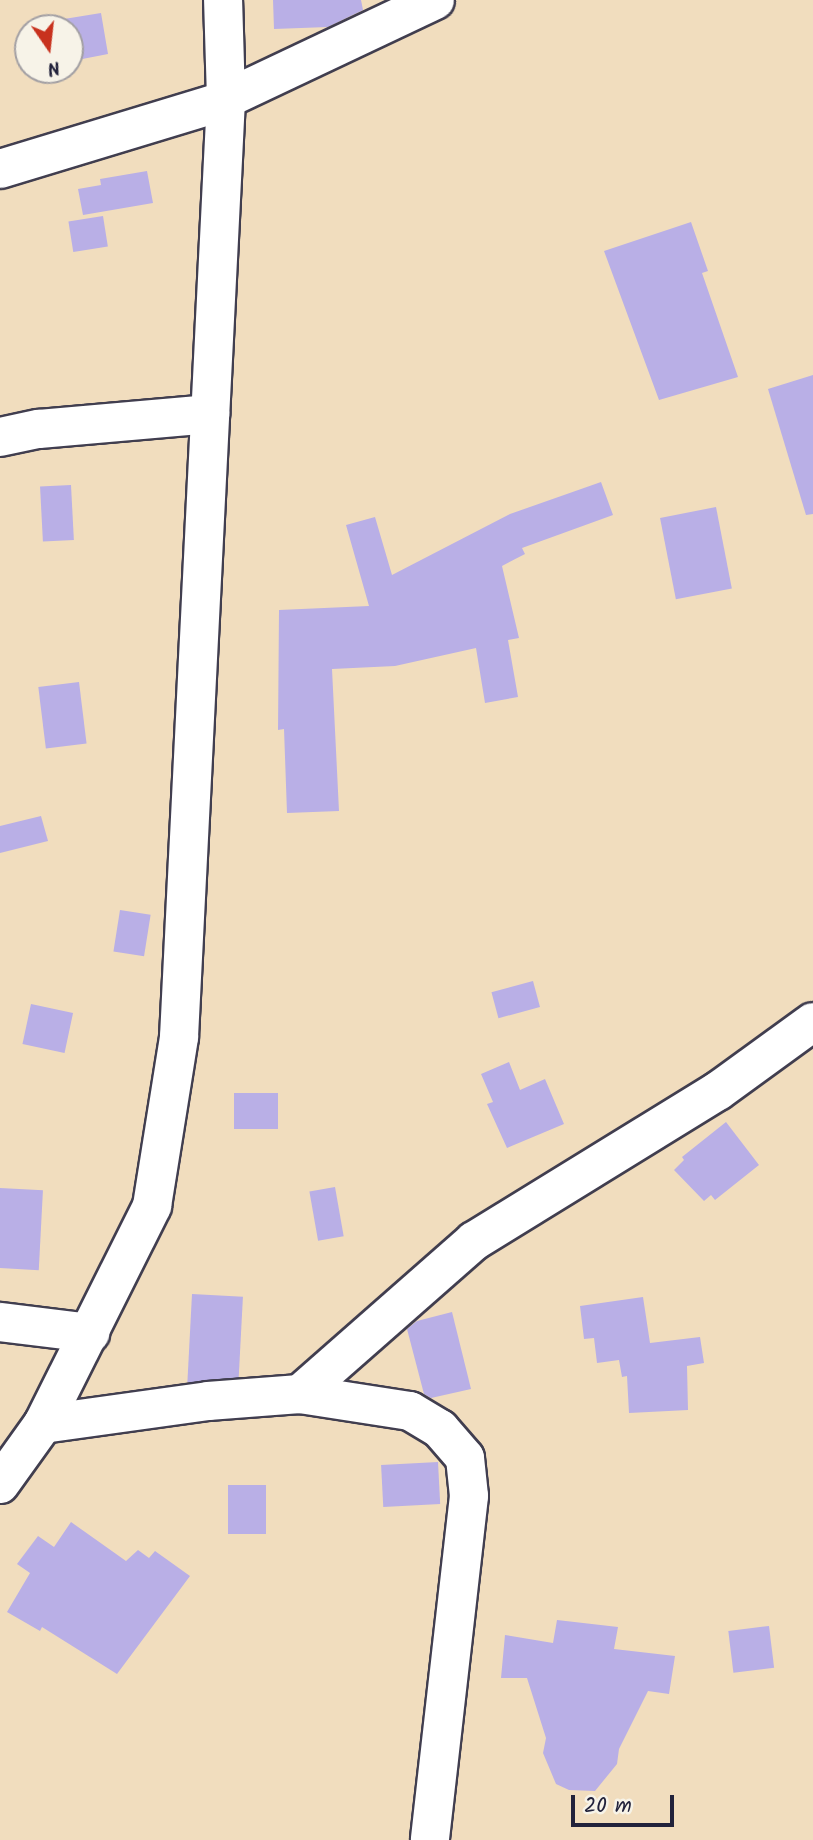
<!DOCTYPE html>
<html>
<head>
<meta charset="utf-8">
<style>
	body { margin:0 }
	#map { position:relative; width:813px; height:1840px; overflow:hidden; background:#f1ddbe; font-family:Kalam,sans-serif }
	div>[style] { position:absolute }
	.building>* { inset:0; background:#b9afe6; transform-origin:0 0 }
	.roads { filter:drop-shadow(2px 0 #413e4f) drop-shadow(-2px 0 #413e4f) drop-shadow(0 2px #413e4f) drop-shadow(0 -2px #413e4f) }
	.minor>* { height:38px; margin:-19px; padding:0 19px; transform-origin:19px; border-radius:19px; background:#fff }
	span { translate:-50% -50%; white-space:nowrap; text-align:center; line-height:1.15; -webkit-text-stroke:5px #f7f3e8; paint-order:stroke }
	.north { position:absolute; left:14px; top:14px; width:70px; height:70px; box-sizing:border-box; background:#f7f3e8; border:2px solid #a29fa3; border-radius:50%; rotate:166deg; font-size:19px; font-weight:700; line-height:28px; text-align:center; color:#22223b }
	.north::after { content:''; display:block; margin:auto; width:24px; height:32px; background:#c8321e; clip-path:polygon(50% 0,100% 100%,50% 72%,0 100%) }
	.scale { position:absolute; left:571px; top:1795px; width:103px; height:32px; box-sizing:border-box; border:4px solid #22223b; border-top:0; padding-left:9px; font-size:21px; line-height:24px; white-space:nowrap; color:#22223b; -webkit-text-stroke:5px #f7f3e8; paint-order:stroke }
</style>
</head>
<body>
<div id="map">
	<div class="building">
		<i style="clip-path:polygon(273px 0,361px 0,363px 10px,328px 27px,274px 29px)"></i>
		<i style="clip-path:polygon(101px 13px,108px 54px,72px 61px,70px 28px,64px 19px)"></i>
		<i style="clip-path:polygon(147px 171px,153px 203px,83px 215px,78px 189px,101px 185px,100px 179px)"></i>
		<i style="left:103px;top:216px;width:31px;height:35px;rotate:81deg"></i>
		<i style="clip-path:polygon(691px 222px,708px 271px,702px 273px,738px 377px,659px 400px,604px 251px)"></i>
		<i style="clip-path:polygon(813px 375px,813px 514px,806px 515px,768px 389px)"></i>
		<i style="clip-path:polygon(601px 482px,613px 515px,522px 548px,525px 554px,502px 566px,519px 638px,508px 640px,518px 697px,485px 703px,476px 648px,395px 666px,332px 669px,339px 811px,287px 813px,284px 729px,278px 730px,279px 610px,369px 606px,346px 525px,375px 517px,392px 575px,510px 514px)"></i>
		<i style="left:71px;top:485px;width:55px;height:31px;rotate:87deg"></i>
		<i style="left:716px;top:507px;width:83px;height:57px;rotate:79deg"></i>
		<i style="left:79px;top:682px;width:62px;height:41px;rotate:83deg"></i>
		<i style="clip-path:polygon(41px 816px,48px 841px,0 853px,0 826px)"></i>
		<i style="left:120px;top:910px;width:31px;height:42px;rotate:9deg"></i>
		<i style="left:533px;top:981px;width:27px;height:43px;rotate:75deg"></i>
		<i style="left:31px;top:1004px;width:43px;height:41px;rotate:12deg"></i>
		<i style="clip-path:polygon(509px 1062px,520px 1090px,545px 1079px,564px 1124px,507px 1148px,487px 1104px,493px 1102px,481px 1074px)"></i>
		<i style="left:234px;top:1093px;width:44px;height:36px"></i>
		<i style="clip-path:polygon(726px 1122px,759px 1165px,715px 1200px,711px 1195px,704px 1201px,674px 1170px,684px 1160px,682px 1157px)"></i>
		<i style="left:335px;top:1187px;width:50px;height:26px;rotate:80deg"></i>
		<i style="left:0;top:1188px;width:43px;height:80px;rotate:3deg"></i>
		<i style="left:192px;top:1294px;width:51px;height:88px;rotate:3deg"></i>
		<i style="clip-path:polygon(643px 1297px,650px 1343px,700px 1337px,704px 1363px,687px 1366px,688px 1410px,629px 1413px,627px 1376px,622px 1377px,619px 1360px,597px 1363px,594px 1338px,584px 1339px,580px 1306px)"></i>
		<i style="clip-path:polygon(452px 1312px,471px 1389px,431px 1398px,424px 1394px,407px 1329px,417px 1321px)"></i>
		<i style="left:438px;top:1462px;width:42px;height:57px;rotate:87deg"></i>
		<i style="left:228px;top:1485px;width:38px;height:49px"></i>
		<i style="clip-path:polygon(71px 1522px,126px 1561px,138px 1550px,149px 1558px,155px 1551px,190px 1576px,117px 1674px,42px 1627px,40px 1631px,7px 1612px,30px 1573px,17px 1564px,38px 1536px,54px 1547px)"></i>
		<i style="clip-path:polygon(557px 1620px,618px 1627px,614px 1649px,675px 1656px,669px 1694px,648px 1691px,619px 1749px,617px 1764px,595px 1791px,569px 1790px,556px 1784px,543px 1753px,546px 1738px,527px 1678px,501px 1678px,505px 1635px,553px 1643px)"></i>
		<i style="left:769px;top:1626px;width:42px;height:41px;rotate:83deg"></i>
	</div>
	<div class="roads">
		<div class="minor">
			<i style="left:226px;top:99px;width:231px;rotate:-25.3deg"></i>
			<i style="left:0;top:169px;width:234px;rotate:-16.9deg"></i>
			<i style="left:0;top:437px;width:40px;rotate:-12deg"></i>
			<i style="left:39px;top:429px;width:172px;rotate:-5deg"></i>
			<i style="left:0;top:1322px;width:91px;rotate:7deg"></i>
			<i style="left:300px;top:1394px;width:232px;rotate:-41.3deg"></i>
			<i style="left:474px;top:1241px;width:286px;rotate:-31.6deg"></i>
			<i style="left:718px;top:1091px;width:117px;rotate:-36deg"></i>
			<i style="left:43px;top:1424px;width:167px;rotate:-7.9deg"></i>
			<i style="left:208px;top:1401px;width:92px;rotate:-4.4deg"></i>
			<i style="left:300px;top:1394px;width:111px;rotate:8.8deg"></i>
			<i style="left:410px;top:1411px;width:35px;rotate:31deg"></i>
			<i style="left:440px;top:1429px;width:38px;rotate:49deg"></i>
			<i style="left:465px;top:1458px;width:38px;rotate:84deg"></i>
			<i style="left:469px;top:1496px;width:346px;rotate:96.5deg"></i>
			<i style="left:0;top:1484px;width:74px;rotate:-54.4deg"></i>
			<i style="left:43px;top:1424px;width:244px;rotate:-63.4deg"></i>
			<i style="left:152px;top:1206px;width:171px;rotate:-80.9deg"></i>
			<i style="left:179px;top:1037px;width:939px;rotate:-87.13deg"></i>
			<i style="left:226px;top:99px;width:99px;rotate:-91.7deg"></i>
		</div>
	</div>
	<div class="north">N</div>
	<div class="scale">20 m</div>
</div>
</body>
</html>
